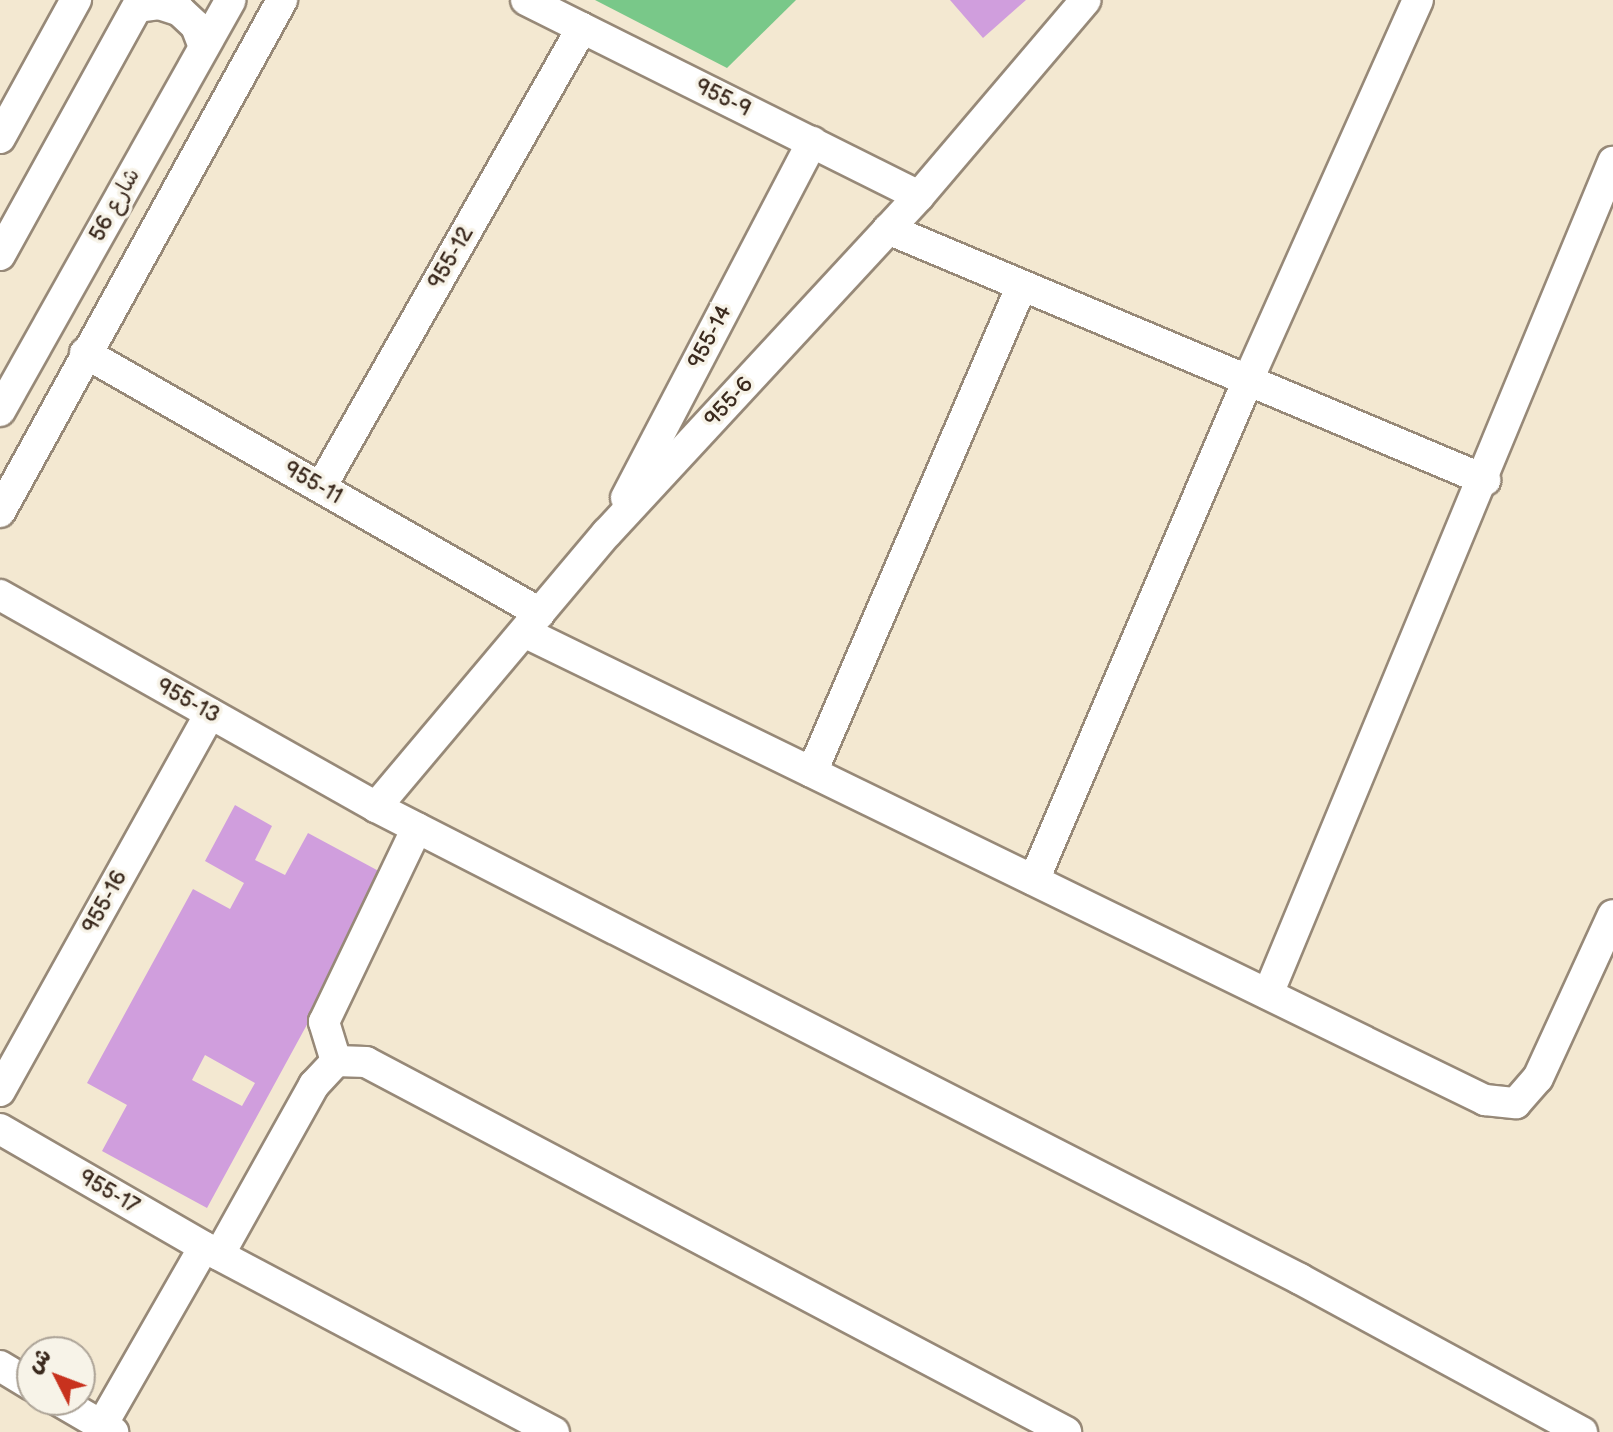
<!DOCTYPE html>
<html>
<head>
<meta charset="utf-8">
<style>
	body { margin:0 }
	#map { position:relative; width:1613px; height:1432px; overflow:hidden; background:#f3e8d1; font-family:"Balsamiq Sans","Playpen Sans Arabic",sans-serif }
	div>[style] { position:absolute }
	.green>* { inset:0; background:#79c889 }
	.building>* { inset:0; background:#d09edd }
	.roads { filter:drop-shadow(2px 0 #978978) drop-shadow(-2px 0 #978978) drop-shadow(0 2px #978978) drop-shadow(0 -2px #978978) }
	.minor>* { height:30px; margin:-15px; padding:0 15px; transform-origin:15px; border-radius:15px; background:#fff }
	span { translate:-50% -50%; white-space:nowrap; text-align:center; line-height:1.15; -webkit-text-stroke:7px #f7f3e8; paint-order:stroke }
	.street-label { font-size:22px; color:#3b2a1e }
	.north { position:absolute; left:16px; top:1336px; width:80px; height:80px; box-sizing:border-box; background:#f7f3e8; border:2px solid #aca397; border-radius:50%; rotate:312deg; font-size:22px; font-weight:700; line-height:32px; text-align:center; color:#3b2a1e }
	.north::after { content:''; display:block; margin:auto; width:28px; height:36px; background:#c8321e; clip-path:polygon(50% 0,100% 100%,50% 72%,0 100%) }
</style>
</head>
<body>
<div id="map">
	<div class="green">
		<i style="clip-path:polygon(595px 0,796px 0,727px 68px)"></i>
	</div>
	<div class="building">
		<i style="clip-path:polygon(950px 0,1026px 0,983px 38px)"></i>
		<i style="clip-path:polygon(evenodd,235px 805px,272px 826px,255px 860px,285px 875px,308px 833px,388px 876px,207px 1208px,102px 1151px,127px 1105px,87px 1083px,193px 889px,230px 909px,244px 883px,205px 861px,235px 805px,205px 1055px,255px 1083px,242px 1106px,192px 1080px,205px 1055px)"></i>
	</div>
	<div class="roads">
		<div class="minor">
			<i style="left:526px;top:0;width:439px;rotate:26.5deg"></i>
			<i style="left:138px;top:7px;width:21px;rotate:-8deg"></i>
			<i style="left:159px;top:4px;width:22px;rotate:18deg"></i>
			<i style="left:180px;top:11px;width:22px;rotate:43deg"></i>
			<i style="left:196px;top:26px;width:22px;rotate:69deg"></i>
			<i style="left:0;top:138px;width:158px;rotate:-61.2deg"></i>
			<i style="left:888px;top:229px;width:648px;rotate:22.8deg"></i>
			<i style="left:0;top:255px;width:291px;rotate:-61.1deg"></i>
			<i style="left:85px;top:353px;width:524px;rotate:29.74deg"></i>
			<i style="left:0;top:411px;width:471px;rotate:-60.7deg"></i>
			<i style="left:321px;top:487px;width:528px;rotate:-60.38deg"></i>
			<i style="left:626px;top:498px;width:402px;rotate:-62.4deg"></i>
			<i style="left:0;top:512px;width:585px;rotate:-61.15deg"></i>
			<i style="left:0;top:595px;width:432px;rotate:29.4deg"></i>
			<i style="left:376px;top:807px;width:1038px;rotate:27.06deg"></i>
			<i style="left:1300px;top:1279px;width:321px;rotate:28.5deg"></i>
			<i style="left:524px;top:632px;width:1069px;rotate:25.97deg"></i>
			<i style="left:1485px;top:1100px;width:31px;rotate:6deg"></i>
			<i style="left:1516px;top:1103px;width:33px;rotate:-49deg"></i>
			<i style="left:1538px;top:1078px;width:179px;rotate:-65.3deg"></i>
			<i style="left:812px;top:772px;width:530px;rotate:-66.67deg"></i>
			<i style="left:376px;top:807px;width:358px;rotate:-49.9deg"></i>
			<i style="left:607px;top:533px;width:459px;rotate:-47.2deg"></i>
			<i style="left:919px;top:196px;width:257px;rotate:-49.6deg"></i>
			<i style="left:1034px;top:880px;width:544px;rotate:-66.83deg"></i>
			<i style="left:1248px;top:380px;width:416px;rotate:-65.9deg"></i>
			<i style="left:1268px;top:994px;width:901px;rotate:-67.48deg"></i>
			<i style="left:336px;top:1061px;width:30px;rotate:2deg"></i>
			<i style="left:366px;top:1062px;width:792px;rotate:27.86deg"></i>
			<i style="left:336px;top:1061px;width:41px;rotate:-107.1deg"></i>
			<i style="left:324px;top:1022px;width:215px;rotate:-64.4deg"></i>
			<i style="left:0;top:1091px;width:432px;rotate:-60.9deg"></i>
			<i style="left:0;top:1129px;width:236px;rotate:30deg"></i>
			<i style="left:204px;top:1247px;width:396px;rotate:27.9deg"></i>
			<i style="left:219px;top:1255px;width:195px;rotate:-60.8deg"></i>
			<i style="left:314px;top:1085px;width:33px;rotate:-47deg"></i>
			<i style="left:0;top:1366px;width:37px;rotate:31deg"></i>
			<i style="left:58px;top:1400px;width:64px;rotate:30.2deg"></i>
			<i style="left:102px;top:1425px;width:205px;rotate:-60.2deg"></i>
		</div>
	</div>
	<div class="street-label">
		<span style="left:723px;top:98px;rotate:26deg">955-9</span>
		<span style="left:115px;top:205px;rotate:-61deg">شارع 56</span>
		<span style="left:451px;top:258px;rotate:-60deg">955-12</span>
		<span style="left:710px;top:337px;rotate:-62deg">955-14</span>
		<span style="left:729px;top:402px;rotate:-47deg">955-6</span>
		<span style="left:313px;top:483px;rotate:30deg">955-11</span>
		<span style="left:188px;top:701px;rotate:29deg">955-13</span>
		<span style="left:105px;top:902px;rotate:-61deg">955-16</span>
		<span style="left:109px;top:1192px;rotate:30deg">955-17</span>
	</div>
	<div class="north">ش</div>
</div>
</body>
</html>
